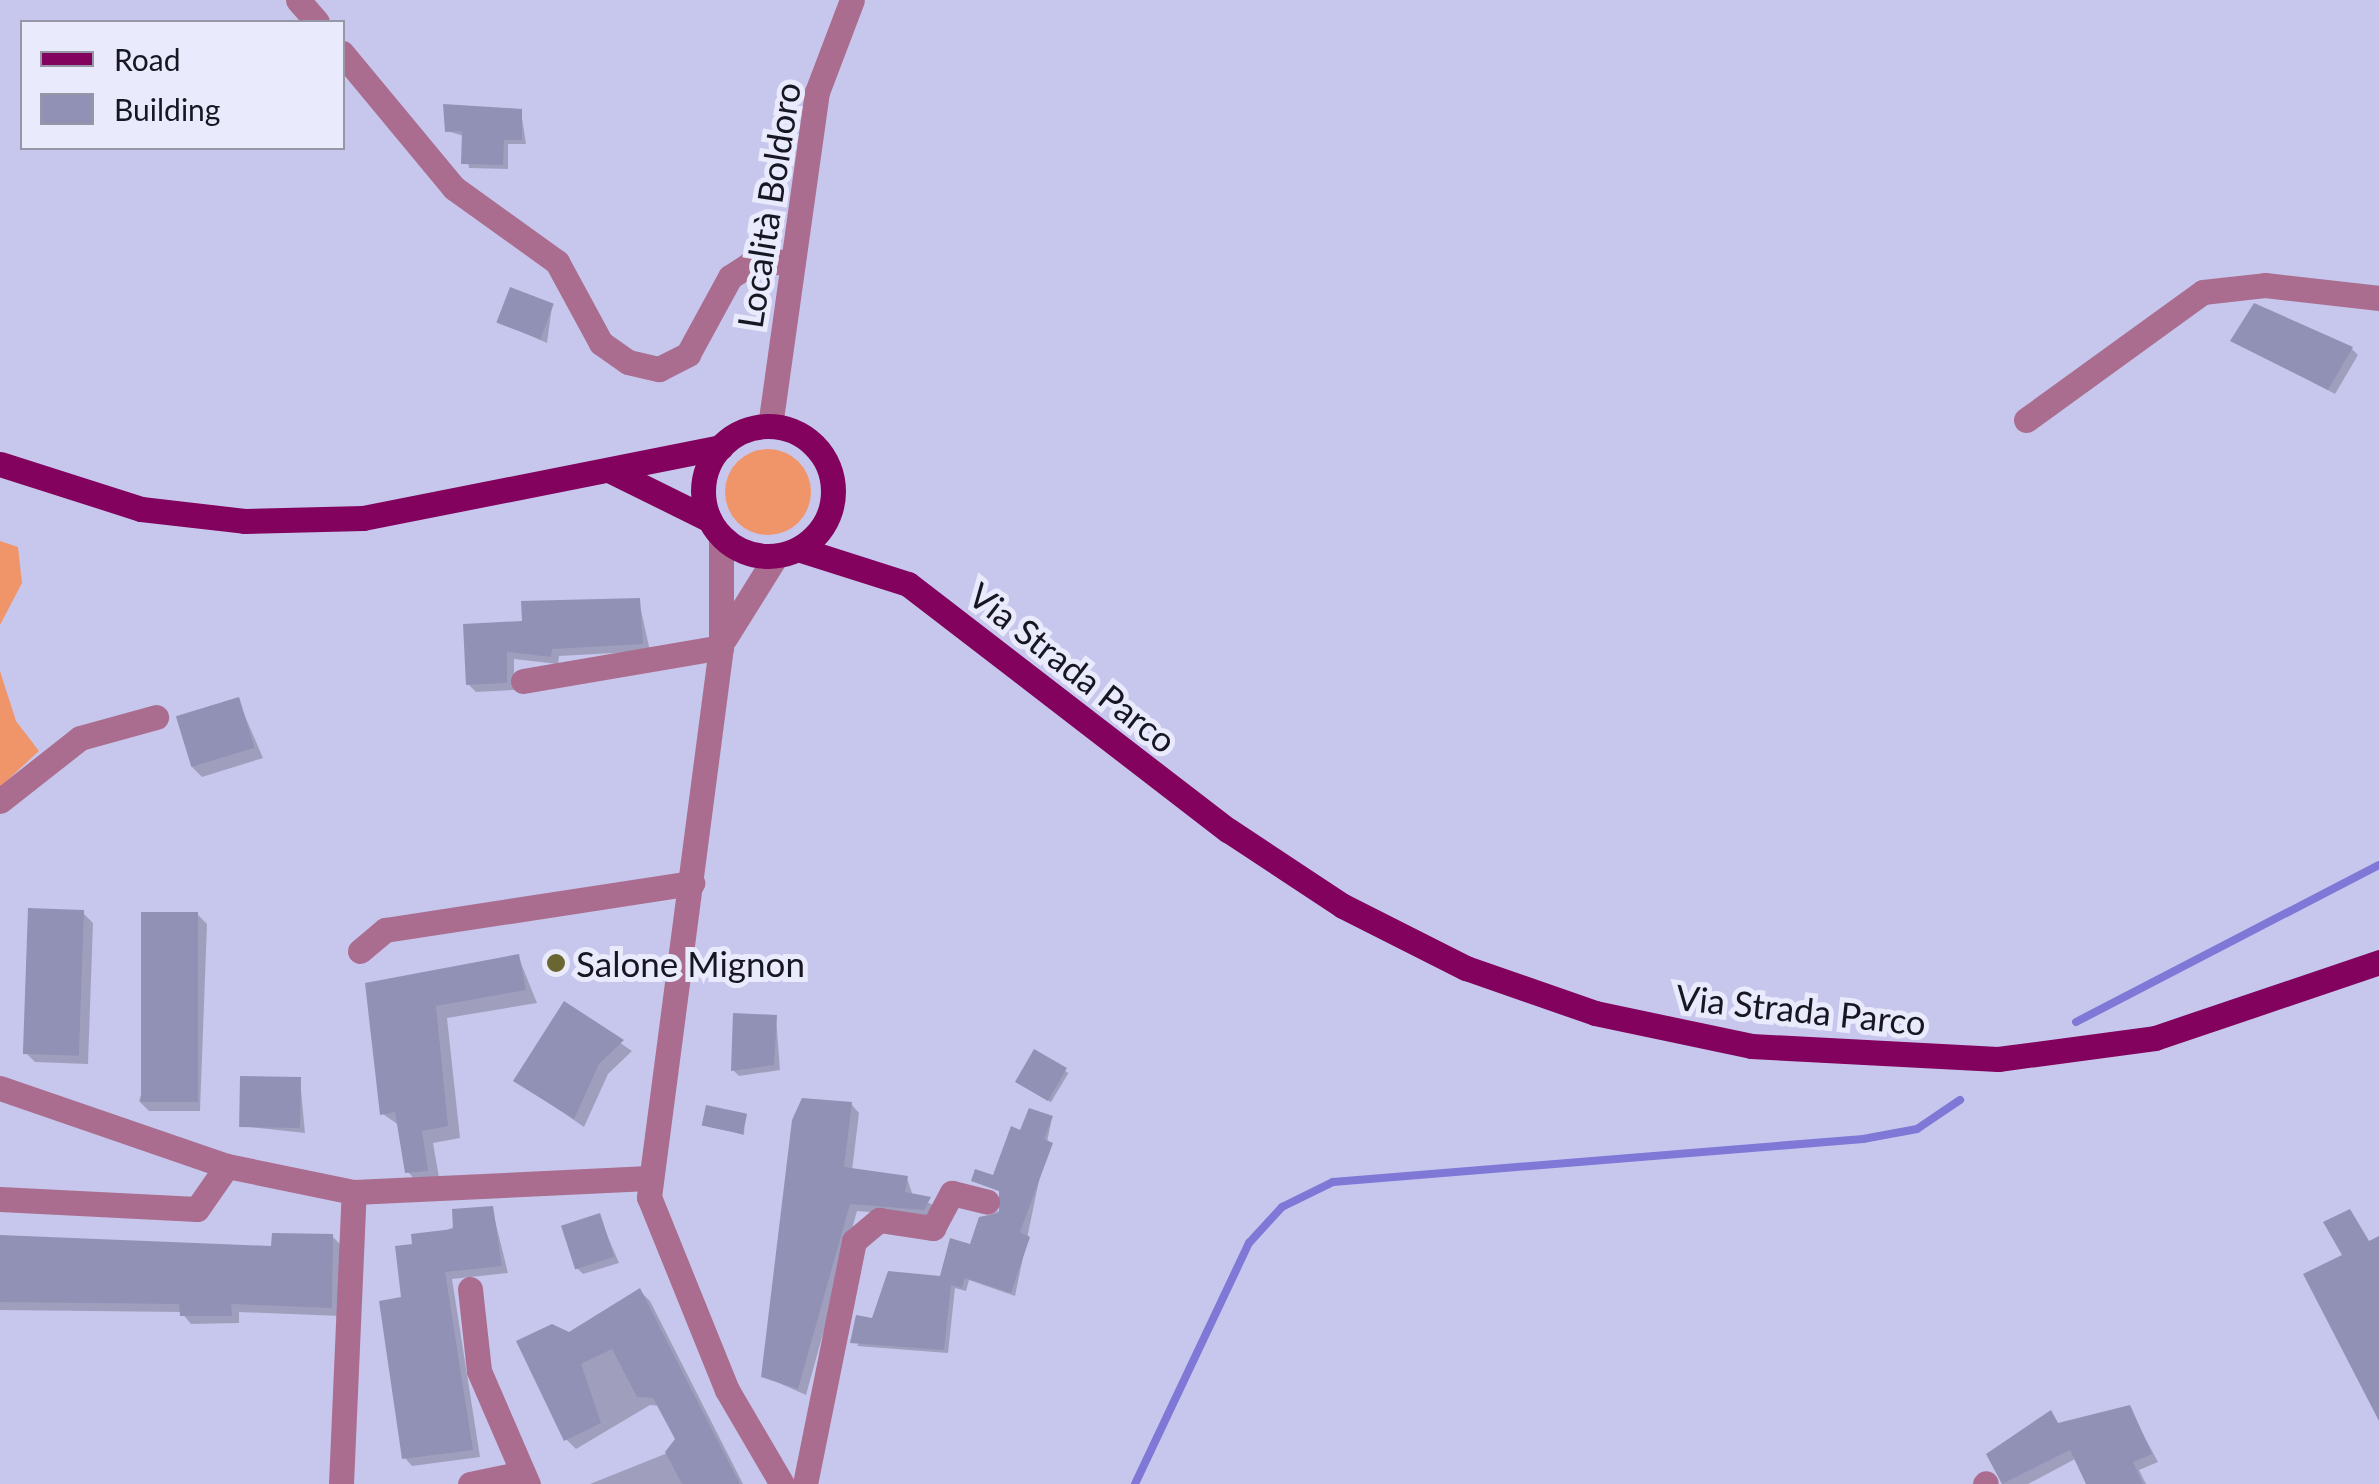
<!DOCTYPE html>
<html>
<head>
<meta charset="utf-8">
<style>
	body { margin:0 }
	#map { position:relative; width:2379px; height:1484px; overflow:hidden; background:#c7c7ed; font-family:Lato,sans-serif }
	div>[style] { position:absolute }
	.green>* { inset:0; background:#f0956a }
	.round { border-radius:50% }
	.shadow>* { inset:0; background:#0003; transform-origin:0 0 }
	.stream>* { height:8px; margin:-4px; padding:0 4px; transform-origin:4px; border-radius:4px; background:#8078d7 }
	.building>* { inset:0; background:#9191b5; transform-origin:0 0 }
	.minor>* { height:25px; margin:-12.5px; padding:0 12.5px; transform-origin:12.5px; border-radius:12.5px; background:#aa6d8f }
	.major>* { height:25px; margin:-12.5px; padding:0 12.5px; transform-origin:12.5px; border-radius:12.5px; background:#82025d }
	.major>.ring { margin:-12.5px; padding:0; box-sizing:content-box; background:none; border:25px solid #82025d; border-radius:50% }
	.dots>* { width:28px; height:28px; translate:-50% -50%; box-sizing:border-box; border:5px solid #eaeafd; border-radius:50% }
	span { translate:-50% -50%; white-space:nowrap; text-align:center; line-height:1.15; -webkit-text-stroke:10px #eaeafd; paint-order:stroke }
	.street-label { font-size:35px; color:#171724 }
	.poi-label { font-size:35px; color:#171724 }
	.left { translate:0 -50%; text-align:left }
	.legend { position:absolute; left:20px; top:20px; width:325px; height:130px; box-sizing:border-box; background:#eaeafd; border:2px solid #9696a6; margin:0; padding:12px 18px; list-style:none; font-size:30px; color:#171724 }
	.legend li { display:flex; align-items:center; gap:20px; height:50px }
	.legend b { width:50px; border:2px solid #9696a6 }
</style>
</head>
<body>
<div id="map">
	<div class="green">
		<i class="round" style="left:725px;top:449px;width:86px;height:86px"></i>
		<i style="clip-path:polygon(0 541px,18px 547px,22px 583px,0 625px)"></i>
		<i style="clip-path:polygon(0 671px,16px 721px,39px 751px,0 787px)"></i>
	</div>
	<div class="shadow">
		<i style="clip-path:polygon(521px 111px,526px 144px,508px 144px,508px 169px,469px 168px,464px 136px,447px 131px)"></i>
		<i style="clip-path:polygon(552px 306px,547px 343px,499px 322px)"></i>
		<i style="clip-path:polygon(2233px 340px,2352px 349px,2358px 355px,2335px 394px)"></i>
		<i style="clip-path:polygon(639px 601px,650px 651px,559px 656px,558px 664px,514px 659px,514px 690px,476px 692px,468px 684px,525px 623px)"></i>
		<i style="clip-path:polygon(238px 700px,263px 758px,202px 777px,192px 767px)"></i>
		<i style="clip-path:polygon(83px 913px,93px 923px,88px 1064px,35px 1062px,25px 1052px)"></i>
		<i style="clip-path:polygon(197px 914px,207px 924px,200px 1111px,149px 1111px,139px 1101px)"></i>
		<i style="clip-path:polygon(518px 956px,537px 1003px,447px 1018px,460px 1138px,433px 1143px,440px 1183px,420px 1185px,408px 1172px,400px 1126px,383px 1114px,367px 985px)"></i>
		<i style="clip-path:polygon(565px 1005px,632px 1051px,608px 1074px,584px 1127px,517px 1081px)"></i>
		<i style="clip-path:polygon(776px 1017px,780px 1070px,739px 1076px,733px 1070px)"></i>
		<i style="left:1035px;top:1053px;width:39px;height:34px;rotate:31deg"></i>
		<i style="clip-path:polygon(300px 1080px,305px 1133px,241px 1126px)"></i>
		<i style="clip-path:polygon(851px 1104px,859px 1113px,852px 1171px,907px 1178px,913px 1196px,938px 1207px,932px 1217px,857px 1211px,806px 1395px,763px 1376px)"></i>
		<i style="clip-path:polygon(745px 1116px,744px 1135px,704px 1124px)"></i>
		<i style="clip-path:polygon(1052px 1118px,1015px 1296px,969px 1280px,966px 1291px,955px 1288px,948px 1353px,857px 1346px,874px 1321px,942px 1279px,971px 1247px,981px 1219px,1005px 1208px,1001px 1192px,974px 1180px,994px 1178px,1022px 1133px)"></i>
		<i style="clip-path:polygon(492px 1208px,508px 1273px,452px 1279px,480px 1457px,412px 1466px,405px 1458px,404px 1300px,415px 1246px)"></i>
		<i style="clip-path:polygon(599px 1216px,619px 1263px,583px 1274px,577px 1268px)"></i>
		<i style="clip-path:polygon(332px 1236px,341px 1245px,340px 1316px,239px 1312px,239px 1323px,191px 1324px,181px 1312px,0 1310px,0 1238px,274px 1249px)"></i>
		<i style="clip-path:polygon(640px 1291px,650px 1301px,743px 1484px,590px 1484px,680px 1448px,660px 1406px,650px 1405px,576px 1449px,566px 1439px,569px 1335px)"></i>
		<i style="clip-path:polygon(2129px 1408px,2158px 1462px,2139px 1470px,2146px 1484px,2089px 1484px,2077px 1458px,2028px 1484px,2003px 1484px,1989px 1455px,2051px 1414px,2060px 1425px)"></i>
	</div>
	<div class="stream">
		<i style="left:2076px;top:1022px;width:341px;rotate:-27.4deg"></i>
		<i style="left:1135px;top:1484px;width:267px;rotate:-64.7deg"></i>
		<i style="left:1249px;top:1243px;width:49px;rotate:-47.5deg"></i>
		<i style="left:1282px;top:1207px;width:57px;rotate:-26.1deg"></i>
		<i style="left:1333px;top:1182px;width:532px;rotate:-4.64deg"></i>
		<i style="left:1863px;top:1139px;width:55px;rotate:-10.5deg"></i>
		<i style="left:1917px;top:1129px;width:52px;rotate:-34deg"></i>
	</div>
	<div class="building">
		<i style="clip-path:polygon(443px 104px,522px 109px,522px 140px,504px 140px,503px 165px,461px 164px,462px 131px,445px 132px)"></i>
		<i style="left:510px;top:287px;width:47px;height:38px;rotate:21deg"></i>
		<i style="clip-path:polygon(2254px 303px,2353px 347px,2328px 390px,2230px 341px)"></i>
		<i style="clip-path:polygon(640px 598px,643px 644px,552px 649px,551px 657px,507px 652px,507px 683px,466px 685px,463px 624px,522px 621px,521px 601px)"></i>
		<i style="left:239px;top:697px;width:53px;height:66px;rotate:73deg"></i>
		<i style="left:28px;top:908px;width:56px;height:146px;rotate:2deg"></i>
		<i style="left:141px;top:912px;width:57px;height:190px"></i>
		<i style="clip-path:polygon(519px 954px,526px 990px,436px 1006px,448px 1126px,422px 1131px,428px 1171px,405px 1173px,395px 1112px,380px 1115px,365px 983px)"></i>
		<i style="clip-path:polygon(564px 1001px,624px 1040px,599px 1064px,574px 1119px,513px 1081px)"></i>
		<i style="clip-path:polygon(733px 1013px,777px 1015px,774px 1065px,731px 1071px)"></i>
		<i style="left:1034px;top:1049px;width:38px;height:38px;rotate:30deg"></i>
		<i style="left:240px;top:1076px;width:61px;height:51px;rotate:1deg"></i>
		<i style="clip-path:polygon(802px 1098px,852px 1102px,844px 1167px,908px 1176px,905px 1192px,931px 1197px,924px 1210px,850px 1204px,798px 1389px,761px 1377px,792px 1120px)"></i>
		<i style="left:706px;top:1105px;width:42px;height:21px;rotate:12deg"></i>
		<i style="clip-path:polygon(1029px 1108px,1053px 1116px,1044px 1139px,1053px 1143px,1020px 1232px,1030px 1237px,1011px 1293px,965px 1278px,962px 1288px,951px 1285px,944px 1350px,850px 1343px,856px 1315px,872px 1318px,888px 1271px,940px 1276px,950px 1238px,970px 1244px,979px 1217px,999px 1213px,999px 1191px,971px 1181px,975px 1169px,993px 1175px,1011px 1126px,1020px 1130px)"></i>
		<i style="clip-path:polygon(493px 1206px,502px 1266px,445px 1272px,473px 1450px,402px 1459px,379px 1301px,401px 1297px,395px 1246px,412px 1244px,411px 1234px,453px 1229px,452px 1209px)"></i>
		<i style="clip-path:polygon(2350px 1209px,2369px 1241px,2379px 1236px,2379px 1421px,2303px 1274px,2342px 1255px,2323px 1222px)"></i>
		<i style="left:600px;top:1213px;width:46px;height:41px;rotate:72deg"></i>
		<i style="clip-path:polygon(272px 1233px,333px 1234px,332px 1308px,231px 1304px,232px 1316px,180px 1316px,179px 1304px,0 1302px,0 1235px,271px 1246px)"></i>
		<i style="clip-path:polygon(640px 1288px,690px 1387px,740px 1484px,682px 1484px,665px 1452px,675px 1439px,653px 1398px,637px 1397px,612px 1349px,581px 1364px,601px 1423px,564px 1441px,516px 1341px,552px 1324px,569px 1332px)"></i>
		<i style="clip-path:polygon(2130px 1405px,2152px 1454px,2133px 1462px,2143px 1484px,2086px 1484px,2070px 1450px,2002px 1484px,1986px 1454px,2051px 1410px,2058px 1423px)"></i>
	</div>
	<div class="minor">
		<i style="left:298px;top:0;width:29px;rotate:49deg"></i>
		<i style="left:342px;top:53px;width:175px;rotate:50.3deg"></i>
		<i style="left:454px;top:188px;width:127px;rotate:35.7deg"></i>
		<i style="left:557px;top:262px;width:92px;rotate:61.5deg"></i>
		<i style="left:601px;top:343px;width:33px;rotate:35deg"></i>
		<i style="left:628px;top:362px;width:32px;rotate:13deg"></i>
		<i style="left:659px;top:369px;width:33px;rotate:-27deg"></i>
		<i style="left:688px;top:354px;width:88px;rotate:-61.4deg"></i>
		<i style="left:730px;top:277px;width:24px;rotate:-33deg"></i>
		<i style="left:750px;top:264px;width:43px;rotate:-4deg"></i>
		<i style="left:2026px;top:420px;width:218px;rotate:-35.9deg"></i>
		<i style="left:2203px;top:292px;width:62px;rotate:-6.4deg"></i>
		<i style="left:2265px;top:285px;width:115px;rotate:6.5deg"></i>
		<i style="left:770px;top:426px;width:337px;rotate:-82deg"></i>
		<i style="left:817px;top:92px;width:98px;rotate:-69.2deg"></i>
		<i style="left:721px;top:536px;width:111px;rotate:90deg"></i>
		<i style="left:721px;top:647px;width:555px;rotate:97.46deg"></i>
		<i style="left:649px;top:1197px;width:208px;rotate:68deg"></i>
		<i style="left:727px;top:1390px;width:109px;rotate:59.7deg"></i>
		<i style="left:725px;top:638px;width:97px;rotate:-58.1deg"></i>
		<i style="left:523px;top:681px;width:201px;rotate:-9.7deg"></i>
		<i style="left:0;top:801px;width:102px;rotate:-38.2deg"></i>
		<i style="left:80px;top:738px;width:79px;rotate:-15.4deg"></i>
		<i style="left:360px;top:951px;width:33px;rotate:-40deg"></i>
		<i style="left:385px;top:930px;width:311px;rotate:-8.7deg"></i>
		<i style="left:0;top:1088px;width:240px;rotate:19deg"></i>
		<i style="left:227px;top:1166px;width:130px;rotate:11.6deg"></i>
		<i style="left:354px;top:1192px;width:295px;rotate:-2.7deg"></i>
		<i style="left:0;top:1199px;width:197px;rotate:2.9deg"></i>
		<i style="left:197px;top:1209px;width:52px;rotate:-55.1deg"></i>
		<i style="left:470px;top:1289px;width:82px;rotate:83.7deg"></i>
		<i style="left:479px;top:1371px;width:123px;rotate:66.6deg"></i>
		<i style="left:341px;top:1484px;width:292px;rotate:-87.5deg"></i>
		<i style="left:470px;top:1484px;width:53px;rotate:-11.9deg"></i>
		<i style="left:805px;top:1484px;width:248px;rotate:-78.6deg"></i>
		<i style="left:854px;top:1241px;width:33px;rotate:-40deg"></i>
		<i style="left:879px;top:1220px;width:55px;rotate:8.4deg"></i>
		<i style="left:933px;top:1228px;width:40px;rotate:-62deg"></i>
		<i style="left:952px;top:1193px;width:36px;rotate:14deg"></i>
		<i style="left:1985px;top:1484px;width:1px;rotate:-45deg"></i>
	</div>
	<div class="major">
		<i class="ring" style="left:703px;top:426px;width:105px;height:105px"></i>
		<i style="left:0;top:464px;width:148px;rotate:17.7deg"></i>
		<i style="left:141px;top:509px;width:104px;rotate:6.6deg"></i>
		<i style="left:244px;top:521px;width:119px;rotate:-1.4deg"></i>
		<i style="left:363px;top:518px;width:365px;rotate:-11.2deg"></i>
		<i style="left:611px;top:471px;width:110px;rotate:26.3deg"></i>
		<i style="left:798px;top:549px;width:115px;rotate:17.7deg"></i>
		<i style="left:908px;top:584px;width:404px;rotate:37.6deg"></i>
		<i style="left:1228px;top:830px;width:138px;rotate:33.5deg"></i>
		<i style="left:1343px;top:906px;width:138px;rotate:26.8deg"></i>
		<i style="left:1466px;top:968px;width:137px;rotate:19.2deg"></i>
		<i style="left:1595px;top:1013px;width:159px;rotate:11.9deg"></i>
		<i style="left:1751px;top:1046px;width:247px;rotate:3deg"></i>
		<i style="left:1998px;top:1059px;width:158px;rotate:-7.6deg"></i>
		<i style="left:2155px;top:1038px;width:237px;rotate:-18.7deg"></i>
	</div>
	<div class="dots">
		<i style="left:556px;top:963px;background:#696632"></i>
	</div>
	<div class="street-label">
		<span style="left:768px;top:205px;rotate:-81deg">Località Boldoro</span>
		<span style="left:1073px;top:667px;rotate:38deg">Via Strada Parco</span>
		<span style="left:1801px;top:1009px;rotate:6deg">Via Strada Parco</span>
	</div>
	<div class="poi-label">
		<span class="left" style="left:576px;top:963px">Salone Mignon</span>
	</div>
	<ul class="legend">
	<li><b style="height:12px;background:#82025d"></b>Road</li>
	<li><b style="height:28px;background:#9191b5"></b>Building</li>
	</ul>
</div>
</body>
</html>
